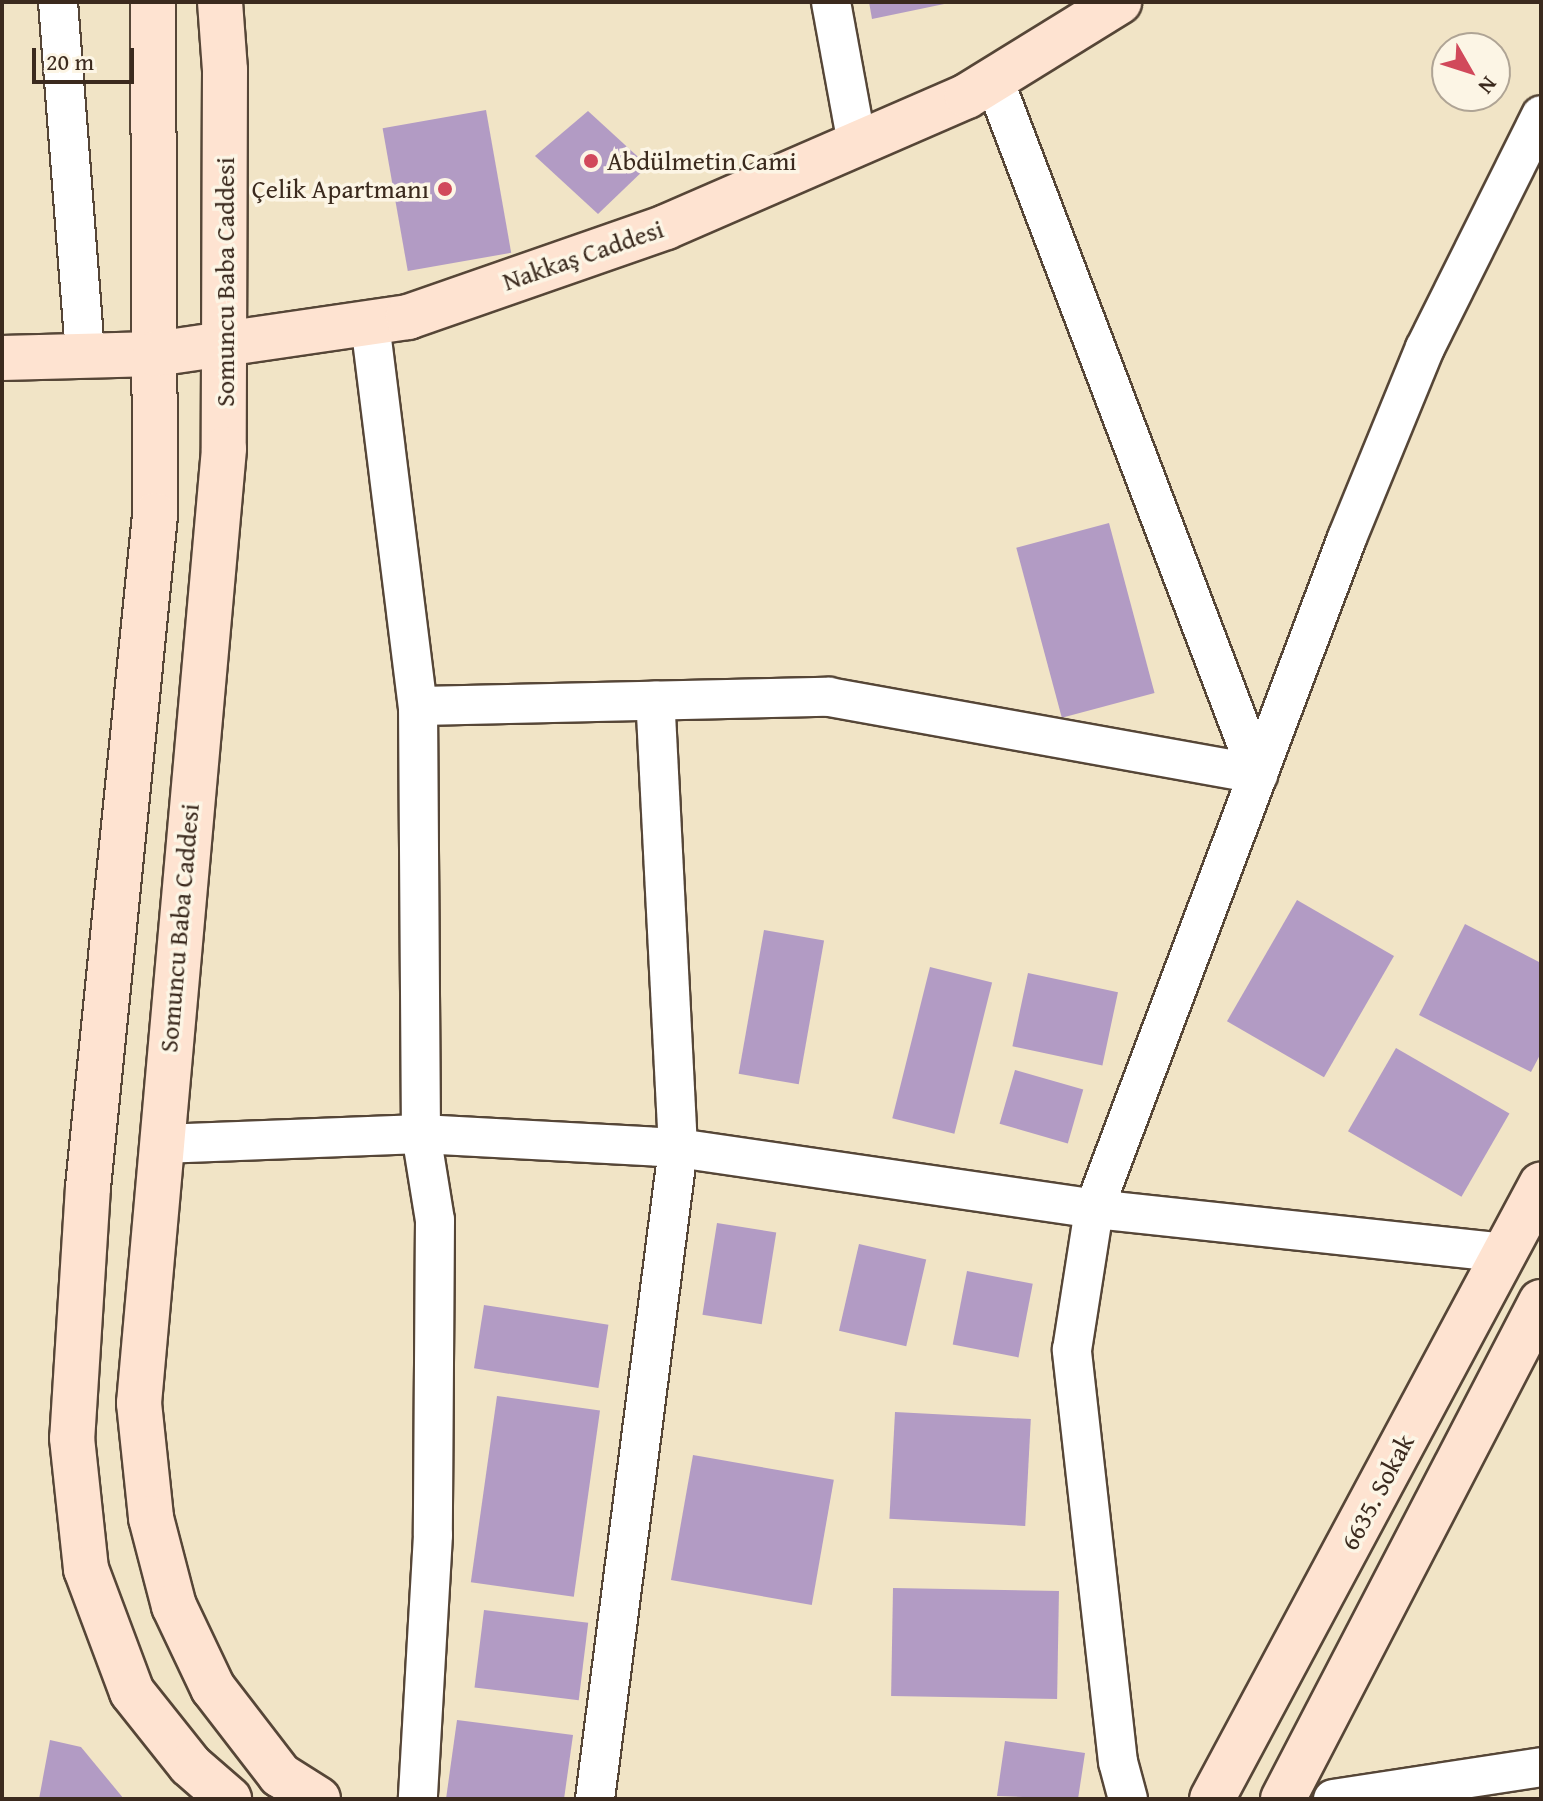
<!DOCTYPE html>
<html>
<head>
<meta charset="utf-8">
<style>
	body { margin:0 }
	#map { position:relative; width:1543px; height:1801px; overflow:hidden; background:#f1e4c6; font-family:"Gentium Book Plus",serif }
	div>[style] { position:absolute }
	.building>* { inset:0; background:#b29bc4; transform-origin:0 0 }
	.roads { filter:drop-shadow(2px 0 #564637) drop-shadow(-2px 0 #564637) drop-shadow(0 2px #564637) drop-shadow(0 -2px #564637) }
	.street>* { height:38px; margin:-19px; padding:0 19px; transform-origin:19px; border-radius:19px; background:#fff }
	.secondary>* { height:44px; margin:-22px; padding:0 22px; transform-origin:22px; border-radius:22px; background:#fee3d1 }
	.dots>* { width:22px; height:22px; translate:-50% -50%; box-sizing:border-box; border:4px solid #fcf5e5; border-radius:50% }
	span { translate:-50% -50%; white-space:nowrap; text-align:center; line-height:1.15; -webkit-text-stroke:7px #fcf5e5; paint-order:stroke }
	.poi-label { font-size:26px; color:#3b2a1e }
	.left { translate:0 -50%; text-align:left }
	.right { translate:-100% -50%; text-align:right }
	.street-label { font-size:26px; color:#3b2a1e }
	.frame { position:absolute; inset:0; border:4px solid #3b2a1e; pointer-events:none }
	.north { position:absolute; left:1431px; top:32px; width:80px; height:80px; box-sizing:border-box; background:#fcf5e5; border:2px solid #afa495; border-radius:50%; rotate:129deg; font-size:22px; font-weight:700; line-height:32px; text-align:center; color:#3b2a1e }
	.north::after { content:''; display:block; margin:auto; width:28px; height:36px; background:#d1495b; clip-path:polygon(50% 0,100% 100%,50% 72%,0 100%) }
	.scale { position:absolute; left:32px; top:48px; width:102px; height:36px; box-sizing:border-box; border:4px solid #3b2a1e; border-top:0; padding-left:10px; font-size:24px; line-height:28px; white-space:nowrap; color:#3b2a1e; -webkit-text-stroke:6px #fcf5e5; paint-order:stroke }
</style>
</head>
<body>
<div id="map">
	<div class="building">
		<i style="clip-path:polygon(869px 2px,949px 2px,949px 3px,872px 19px)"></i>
		<i style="left:486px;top:110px;width:145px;height:105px;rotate:80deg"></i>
		<i style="clip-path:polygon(588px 111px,648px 166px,598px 214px,535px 156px)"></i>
		<i style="left:1109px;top:523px;width:176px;height:96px;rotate:75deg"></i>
		<i style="left:1297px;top:900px;width:112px;height:140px;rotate:30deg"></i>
		<i style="clip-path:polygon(1465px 924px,1541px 963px,1541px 1053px,1531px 1072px,1419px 1015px)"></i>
		<i style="left:764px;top:930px;width:61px;height:146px;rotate:10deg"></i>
		<i style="left:930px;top:967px;width:64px;height:156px;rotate:14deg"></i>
		<i style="left:1028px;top:973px;width:92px;height:75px;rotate:12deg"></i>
		<i style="left:1396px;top:1048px;width:131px;height:96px;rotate:30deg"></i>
		<i style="left:1015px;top:1070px;width:71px;height:56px;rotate:16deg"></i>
		<i style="left:717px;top:1223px;width:60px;height:93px;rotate:9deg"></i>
		<i style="left:859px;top:1244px;width:69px;height:89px;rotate:13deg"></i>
		<i style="left:967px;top:1271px;width:67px;height:75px;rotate:11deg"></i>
		<i style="left:484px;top:1305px;width:126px;height:64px;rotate:9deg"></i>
		<i style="left:497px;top:1396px;width:104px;height:188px;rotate:8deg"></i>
		<i style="left:895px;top:1412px;width:136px;height:107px;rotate:3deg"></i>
		<i style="left:693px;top:1455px;width:143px;height:127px;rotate:10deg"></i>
		<i style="left:893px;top:1588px;width:166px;height:108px;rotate:1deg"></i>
		<i style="left:484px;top:1610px;width:105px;height:78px;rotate:7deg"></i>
		<i style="clip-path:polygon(457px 1720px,573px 1735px,564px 1799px,446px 1799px)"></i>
		<i style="clip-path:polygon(50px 1740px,81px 1747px,124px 1799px,39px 1799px)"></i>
		<i style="clip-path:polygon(1005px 1741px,1085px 1753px,1078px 1799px,997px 1796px)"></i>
	</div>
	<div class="roads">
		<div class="street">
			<i style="left:58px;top:2px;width:354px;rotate:85.6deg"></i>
			<i style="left:831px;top:2px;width:144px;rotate:79.6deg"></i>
			<i style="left:994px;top:80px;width:743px;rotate:69.17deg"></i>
			<i style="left:370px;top:323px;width:386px;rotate:82.9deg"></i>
			<i style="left:418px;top:706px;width:428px;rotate:89.6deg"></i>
			<i style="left:421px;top:1134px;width:87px;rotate:80.8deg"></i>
			<i style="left:435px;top:1220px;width:315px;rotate:90.4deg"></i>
			<i style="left:433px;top:1535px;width:264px;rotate:93.3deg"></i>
			<i style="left:418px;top:706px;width:411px;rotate:-1.3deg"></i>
			<i style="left:829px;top:697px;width:436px;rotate:10.2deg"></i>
			<i style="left:161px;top:1144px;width:260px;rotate:-2.2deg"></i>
			<i style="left:421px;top:1134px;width:257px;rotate:3.1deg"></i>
			<i style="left:678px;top:1148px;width:420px;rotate:8.3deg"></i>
			<i style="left:1094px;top:1209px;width:413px;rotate:6.1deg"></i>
			<i style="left:595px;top:1799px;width:656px;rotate:-82.73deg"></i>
			<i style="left:678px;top:1148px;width:448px;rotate:-92.9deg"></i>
			<i style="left:1128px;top:1799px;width:38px;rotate:-105deg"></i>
			<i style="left:1118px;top:1762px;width:415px;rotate:-96.4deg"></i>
			<i style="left:1072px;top:1350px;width:143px;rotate:-81.1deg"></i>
			<i style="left:1094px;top:1209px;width:717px;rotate:-69.34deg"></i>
			<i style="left:1347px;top:538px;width:205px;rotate:-67.7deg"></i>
			<i style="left:1425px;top:348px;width:260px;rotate:-63.5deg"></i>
			<i style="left:1333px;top:1799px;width:210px;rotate:-8.7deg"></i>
		</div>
		<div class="secondary">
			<i style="left:153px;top:2px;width:513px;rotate:89.78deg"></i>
			<i style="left:155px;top:515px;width:675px;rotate:95.69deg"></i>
			<i style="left:88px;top:1187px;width:252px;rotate:93.6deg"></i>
			<i style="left:72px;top:1438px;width:132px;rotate:83.9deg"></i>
			<i style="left:86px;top:1569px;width:131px;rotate:69.5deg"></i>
			<i style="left:132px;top:1692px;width:93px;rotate:51.5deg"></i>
			<i style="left:190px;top:1765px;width:52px;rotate:41.1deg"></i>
			<i style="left:220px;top:2px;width:68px;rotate:85.8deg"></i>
			<i style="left:225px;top:70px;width:379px;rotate:90.2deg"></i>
			<i style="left:224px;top:449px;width:958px;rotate:95.09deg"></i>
			<i style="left:139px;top:1403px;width:116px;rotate:84deg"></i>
			<i style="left:151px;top:1518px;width:91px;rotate:75.4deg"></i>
			<i style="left:174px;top:1606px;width:91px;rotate:64.6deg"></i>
			<i style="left:213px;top:1688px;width:110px;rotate:52.4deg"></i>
			<i style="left:280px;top:1775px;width:45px;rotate:32.3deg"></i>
			<i style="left:2px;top:358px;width:153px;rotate:-1.5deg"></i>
			<i style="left:155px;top:354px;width:256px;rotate:-8.3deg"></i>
			<i style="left:408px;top:317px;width:273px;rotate:-19.2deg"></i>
			<i style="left:666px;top:227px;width:328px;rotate:-23.5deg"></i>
			<i style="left:967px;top:96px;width:179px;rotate:-31.7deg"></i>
			<i style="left:1212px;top:1799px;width:697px;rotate:-61.82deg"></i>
			<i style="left:1283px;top:1799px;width:560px;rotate:-62.57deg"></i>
		</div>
	</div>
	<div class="dots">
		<i style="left:591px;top:161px;background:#d1495b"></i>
		<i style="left:445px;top:189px;background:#d1495b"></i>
	</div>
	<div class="poi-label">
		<span class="left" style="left:607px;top:161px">Abdülmetin Cami</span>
		<span class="right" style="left:429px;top:189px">Çelik Apartmanı</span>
	</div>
	<div class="street-label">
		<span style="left:583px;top:255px;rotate:-19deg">Nakkaş Caddesi</span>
		<span style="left:225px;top:282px;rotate:-90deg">Somuncu Baba Caddesi</span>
		<span style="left:179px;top:928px;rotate:-85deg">Somuncu Baba Caddesi</span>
		<span style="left:1377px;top:1492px;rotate:-62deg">6635. Sokak</span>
	</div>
	<div class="frame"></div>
	<div class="north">N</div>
	<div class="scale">20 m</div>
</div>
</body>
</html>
